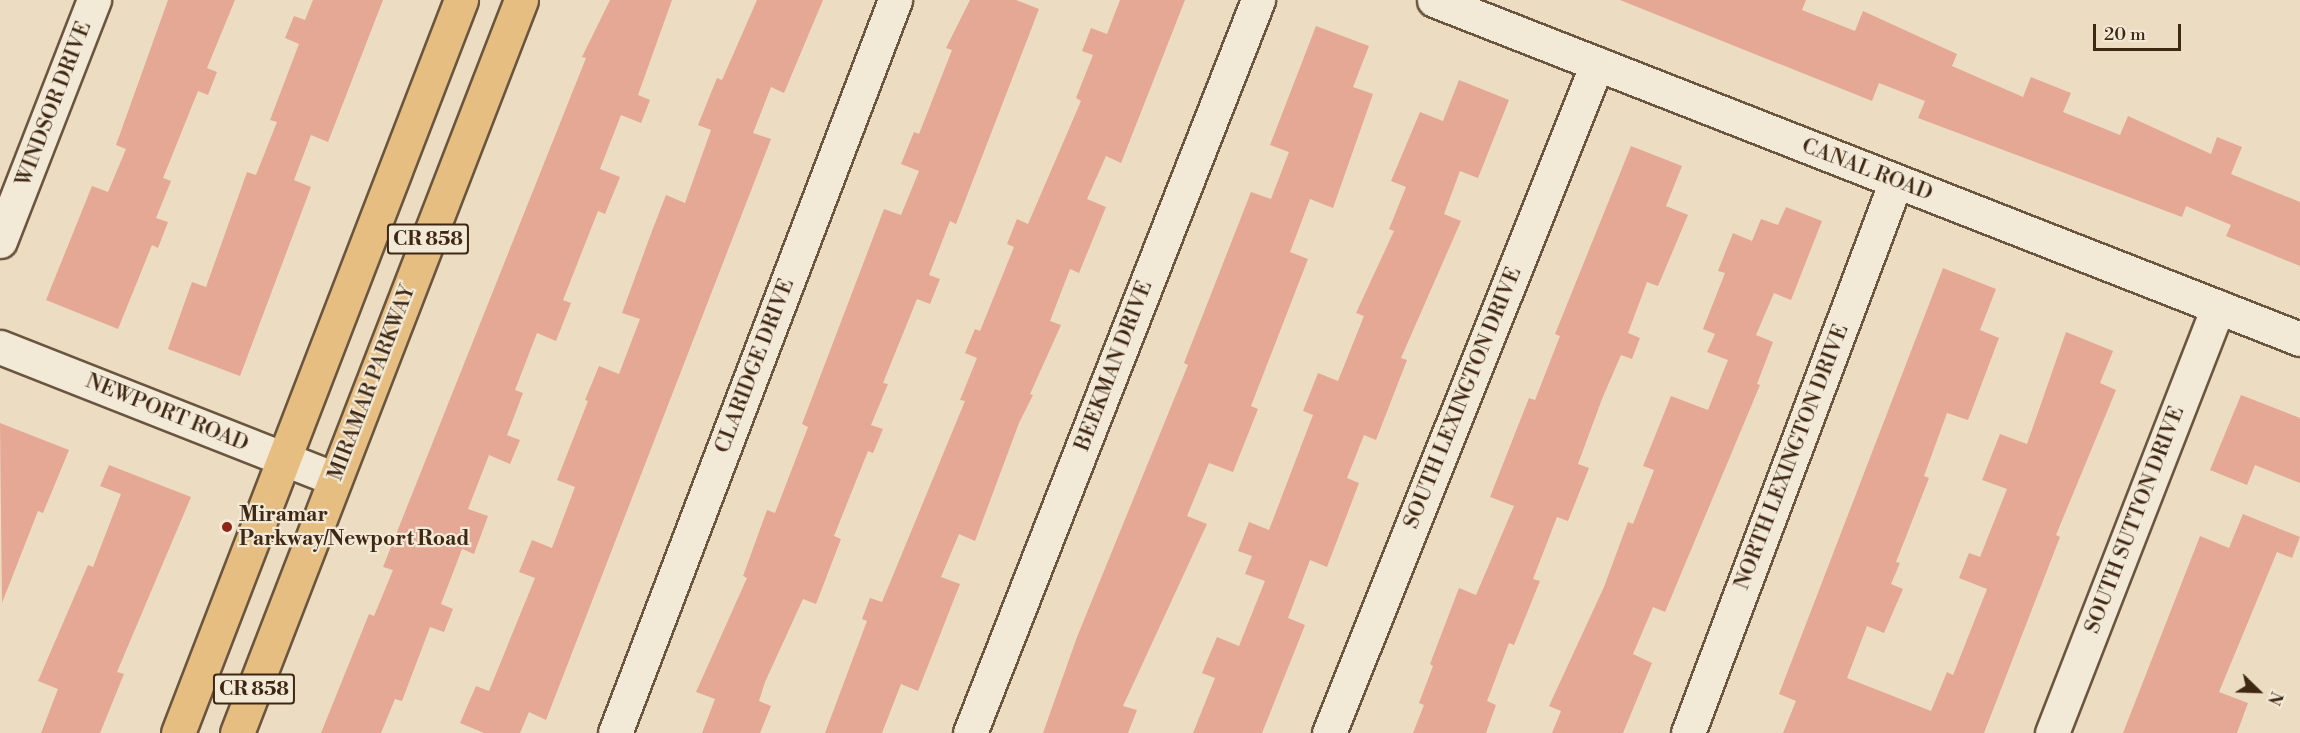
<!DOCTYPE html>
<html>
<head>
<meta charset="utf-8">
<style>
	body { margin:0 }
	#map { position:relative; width:2300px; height:733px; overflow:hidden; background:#ecddc2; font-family:"Libre Bodoni",serif }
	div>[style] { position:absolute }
	.building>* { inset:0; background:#e4a894 }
	.roads { filter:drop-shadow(2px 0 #6a553f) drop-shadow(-2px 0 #6a553f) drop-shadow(0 2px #6a553f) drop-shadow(0 -2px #6a553f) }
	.minor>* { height:33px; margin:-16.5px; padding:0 16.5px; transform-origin:16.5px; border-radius:16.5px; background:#f3e9d7 }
	.major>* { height:33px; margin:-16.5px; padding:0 16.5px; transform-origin:16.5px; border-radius:16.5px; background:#e6be81 }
	.dots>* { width:16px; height:16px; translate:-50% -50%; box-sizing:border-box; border:3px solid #f3e9d7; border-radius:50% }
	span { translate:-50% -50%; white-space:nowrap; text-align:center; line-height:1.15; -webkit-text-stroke:4.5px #f3e9d7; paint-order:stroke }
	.shield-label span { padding:2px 4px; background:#f3e9d7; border:2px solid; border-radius:4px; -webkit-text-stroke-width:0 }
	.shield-label { font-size:20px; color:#3f2813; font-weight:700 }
	.street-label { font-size:21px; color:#3f2813 }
	.poi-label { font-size:21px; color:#3f2813; font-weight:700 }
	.left { translate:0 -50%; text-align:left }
	.north { position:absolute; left:2228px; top:661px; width:60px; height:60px; -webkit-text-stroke:4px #f3e9d7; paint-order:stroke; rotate:113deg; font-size:16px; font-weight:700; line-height:24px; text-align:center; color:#3f2813 }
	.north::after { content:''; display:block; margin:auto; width:21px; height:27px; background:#3f2813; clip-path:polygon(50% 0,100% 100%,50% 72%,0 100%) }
	.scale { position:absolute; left:2093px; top:24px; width:88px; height:27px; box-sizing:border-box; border:3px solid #3f2813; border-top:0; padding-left:8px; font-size:18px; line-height:21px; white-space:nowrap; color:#3f2813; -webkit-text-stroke:4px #f3e9d7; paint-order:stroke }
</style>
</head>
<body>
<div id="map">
	<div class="building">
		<i style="clip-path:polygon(168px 0,235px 0,207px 68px,217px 72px,208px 95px,198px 91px,163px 178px,171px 181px,156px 218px,168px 222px,158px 248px,152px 245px,118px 329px,46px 300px,92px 186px,108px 192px,126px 149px,116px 145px)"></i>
		<i style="clip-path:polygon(313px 0,383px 0,328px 142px,311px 135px,294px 180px,311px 187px,240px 376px,168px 349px,192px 282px,206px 287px,247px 172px,256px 175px,277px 122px,270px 120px,299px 44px,285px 38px,294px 16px,305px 20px)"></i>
		<i style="clip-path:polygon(610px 0,672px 0,638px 95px,650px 100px,641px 123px,621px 115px,600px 169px,620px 177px,605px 214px,598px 211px,563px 300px,571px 303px,556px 341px,537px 333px,515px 390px,523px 393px,507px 435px,520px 440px,510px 464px,489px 455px,468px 509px,488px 516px,474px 554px,462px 549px,441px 604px,453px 609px,444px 632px,430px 627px,402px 701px,395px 699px,381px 733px,321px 733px,369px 614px,374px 616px,393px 570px,383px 567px,586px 58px,582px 57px)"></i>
		<i style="clip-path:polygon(757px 0,823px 0,784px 93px,771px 87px,753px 133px,771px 139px,546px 720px,529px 712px,520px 733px,484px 733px,460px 723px,476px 686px,489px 691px,535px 578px,519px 572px,532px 540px,552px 548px,575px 487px,557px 480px,588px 401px,585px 400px,599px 366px,619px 374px,640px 319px,622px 313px,652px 231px,666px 195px,685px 203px,711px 130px,698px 125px,717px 78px,722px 80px)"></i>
		<i style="clip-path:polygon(970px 0,1016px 0,1039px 9px,956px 224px,950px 221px,929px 275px,940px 279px,930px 304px,917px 299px,883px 383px,888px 384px,871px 425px,883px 429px,873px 453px,868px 451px,834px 536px,841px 539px,816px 604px,803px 599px,765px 682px,759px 701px,771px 706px,760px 733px,702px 733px,715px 699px,696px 692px,747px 578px,743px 576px,767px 510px,775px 513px,808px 427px,802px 424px,884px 209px,901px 215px,919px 171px,901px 164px,914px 132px,919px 134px,952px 50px,946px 48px)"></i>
		<i style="clip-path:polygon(1120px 0,1185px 0,1121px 163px,1106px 156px,1087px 199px,1106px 207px,1079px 273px,1070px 269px,1050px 321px,1061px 325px,1030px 394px,1033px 395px,1019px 423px,975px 541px,959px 534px,941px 577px,960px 584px,918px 691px,901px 684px,882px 733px,825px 733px,867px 621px,862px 619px,870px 598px,882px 602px,965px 401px,960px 400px,977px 358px,965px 353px,975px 329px,980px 331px,1014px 247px,1007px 244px,1017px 219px,1028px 224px,1081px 101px,1076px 98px,1093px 55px,1082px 51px,1091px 28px,1107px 34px)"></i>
		<i style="clip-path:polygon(1620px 0,1806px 0,1802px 10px,1855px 31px,1863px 11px,1957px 54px,1952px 66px,2023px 97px,2031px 77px,2071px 93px,2063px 112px,2120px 135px,2128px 116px,2211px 154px,2217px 137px,2242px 147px,2231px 174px,2300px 202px,2300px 266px,2226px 236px,2231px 225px,2186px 206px,2182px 217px,1918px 118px,1925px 101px,1879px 83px,1872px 101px)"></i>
		<i style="clip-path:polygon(1316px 26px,1369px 46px,1353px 87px,1373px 94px,1333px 208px,1310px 199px,1290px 252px,1308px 259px,1251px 406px,1258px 409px,1233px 472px,1209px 463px,1187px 516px,1207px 524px,1123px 706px,1137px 710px,1128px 733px,1043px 733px,1077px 637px,1188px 365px,1184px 363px,1251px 192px,1271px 199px,1289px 152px,1270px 145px)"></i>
		<i style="clip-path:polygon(1459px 80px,1509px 100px,1478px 178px,1460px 171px,1444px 214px,1461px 221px,1401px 358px,1407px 360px,1376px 440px,1364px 435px,1347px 478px,1359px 483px,1327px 567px,1310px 560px,1288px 618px,1305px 625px,1262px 733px,1193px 733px,1215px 678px,1202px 673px,1217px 637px,1239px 646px,1265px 581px,1245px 574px,1252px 556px,1238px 551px,1249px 522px,1269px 530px,1313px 415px,1303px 411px,1318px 373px,1338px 381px,1364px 316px,1356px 313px,1394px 231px,1389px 229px,1406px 187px,1391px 181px,1420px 112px,1443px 121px)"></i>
		<i style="clip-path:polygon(1631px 146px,1682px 166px,1666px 206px,1688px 215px,1658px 286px,1647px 282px,1628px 333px,1640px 338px,1632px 359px,1621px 355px,1602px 399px,1578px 464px,1589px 468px,1568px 521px,1557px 517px,1533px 579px,1540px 581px,1514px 645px,1509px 643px,1487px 701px,1496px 705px,1486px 733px,1413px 733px,1424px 705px,1419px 703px,1433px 666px,1430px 664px,1459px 588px,1476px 595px,1514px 506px,1490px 497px,1529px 398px,1535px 400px,1560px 336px,1555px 334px)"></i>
		<i style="clip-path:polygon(1786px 207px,1822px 221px,1791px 300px,1774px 293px,1756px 335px,1773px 342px,1757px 384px,1760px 385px,1665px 612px,1653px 607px,1633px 654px,1652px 663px,1623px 733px,1552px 733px,1561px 711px,1549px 706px,1604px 587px,1628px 522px,1633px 524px,1654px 470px,1643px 466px,1671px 396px,1708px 410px,1728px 360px,1707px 352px,1715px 334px,1703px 329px,1725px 273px,1718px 271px,1733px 233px,1752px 241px,1761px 219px,1778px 225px)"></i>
		<i style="clip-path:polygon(1943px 268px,1996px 289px,1980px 330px,1999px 338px,1968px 420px,1947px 413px,1924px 476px,1929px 478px,1896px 562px,1900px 563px,1891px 584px,1903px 589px,1884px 633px,1867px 626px,1847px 678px,1931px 711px,1947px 672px,1953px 675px,1987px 589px,1959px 578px,1969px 553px,1980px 557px,2007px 489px,1982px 480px,2000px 434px,2027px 444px,2066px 332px,2113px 351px,2100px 383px,2116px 390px,2056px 535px,2060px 537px,1984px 733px,1783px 733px,1796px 701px,1779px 694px)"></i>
		<i style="clip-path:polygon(2241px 395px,2300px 418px,2300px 483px,2255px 465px,2247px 485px,2210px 470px)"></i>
		<i style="clip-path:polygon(0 423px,69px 450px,43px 513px,38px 511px,2px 603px)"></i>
		<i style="clip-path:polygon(109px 465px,191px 497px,117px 672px,124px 674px,100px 733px,41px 733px,58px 689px,38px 681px,88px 565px,93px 567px,121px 494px,100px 486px)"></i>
		<i style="clip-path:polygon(2243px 514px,2300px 537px,2292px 558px,2277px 552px,2219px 692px,2248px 703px,2237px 733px,2123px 733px,2200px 536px,2229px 548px)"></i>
	</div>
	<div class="roads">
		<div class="minor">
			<i style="left:1434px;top:0;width:930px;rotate:21.38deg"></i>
			<i style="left:0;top:241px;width:259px;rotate:-68.7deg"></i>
			<i style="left:0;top:347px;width:360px;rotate:21.5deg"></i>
			<i style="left:615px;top:733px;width:785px;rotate:-69.09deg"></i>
			<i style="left:970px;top:733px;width:788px;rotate:-68.55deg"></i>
			<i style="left:1329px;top:733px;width:721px;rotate:-68.17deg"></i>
			<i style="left:1688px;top:733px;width:590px;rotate:-69.35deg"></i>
			<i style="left:2052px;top:733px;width:457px;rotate:-68.7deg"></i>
		</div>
		<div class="major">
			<i style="left:178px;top:733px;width:786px;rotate:-68.89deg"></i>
			<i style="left:237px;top:733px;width:786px;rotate:-68.82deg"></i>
		</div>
	</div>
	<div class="dots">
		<i style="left:227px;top:527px;background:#8f2418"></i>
	</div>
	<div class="shield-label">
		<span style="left:428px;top:239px">CR 858</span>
		<span style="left:254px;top:689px">CR 858</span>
	</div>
	<div class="street-label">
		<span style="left:54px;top:104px;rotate:-69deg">WINDSOR DRIVE</span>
		<span style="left:1867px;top:170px;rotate:21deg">CANAL ROAD</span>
		<span style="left:755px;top:366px;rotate:-69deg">CLARIDGE DRIVE</span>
		<span style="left:1114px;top:366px;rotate:-69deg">BEEKMAN DRIVE</span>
		<span style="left:372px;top:383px;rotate:-69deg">MIRAMAR PARKWAY</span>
		<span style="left:1463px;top:398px;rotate:-68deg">SOUTH LEXINGTON DRIVE</span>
		<span style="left:167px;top:413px;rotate:22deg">NEWPORT ROAD</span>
		<span style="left:1792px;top:457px;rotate:-69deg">NORTH LEXINGTON DRIVE</span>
		<span style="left:2135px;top:520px;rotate:-69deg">SOUTH SUTTON DRIVE</span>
	</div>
	<div class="poi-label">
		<span class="left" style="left:239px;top:527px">Miramar<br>Parkway/Newport Road</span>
	</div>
	<div class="north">N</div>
	<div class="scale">20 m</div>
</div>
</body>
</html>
